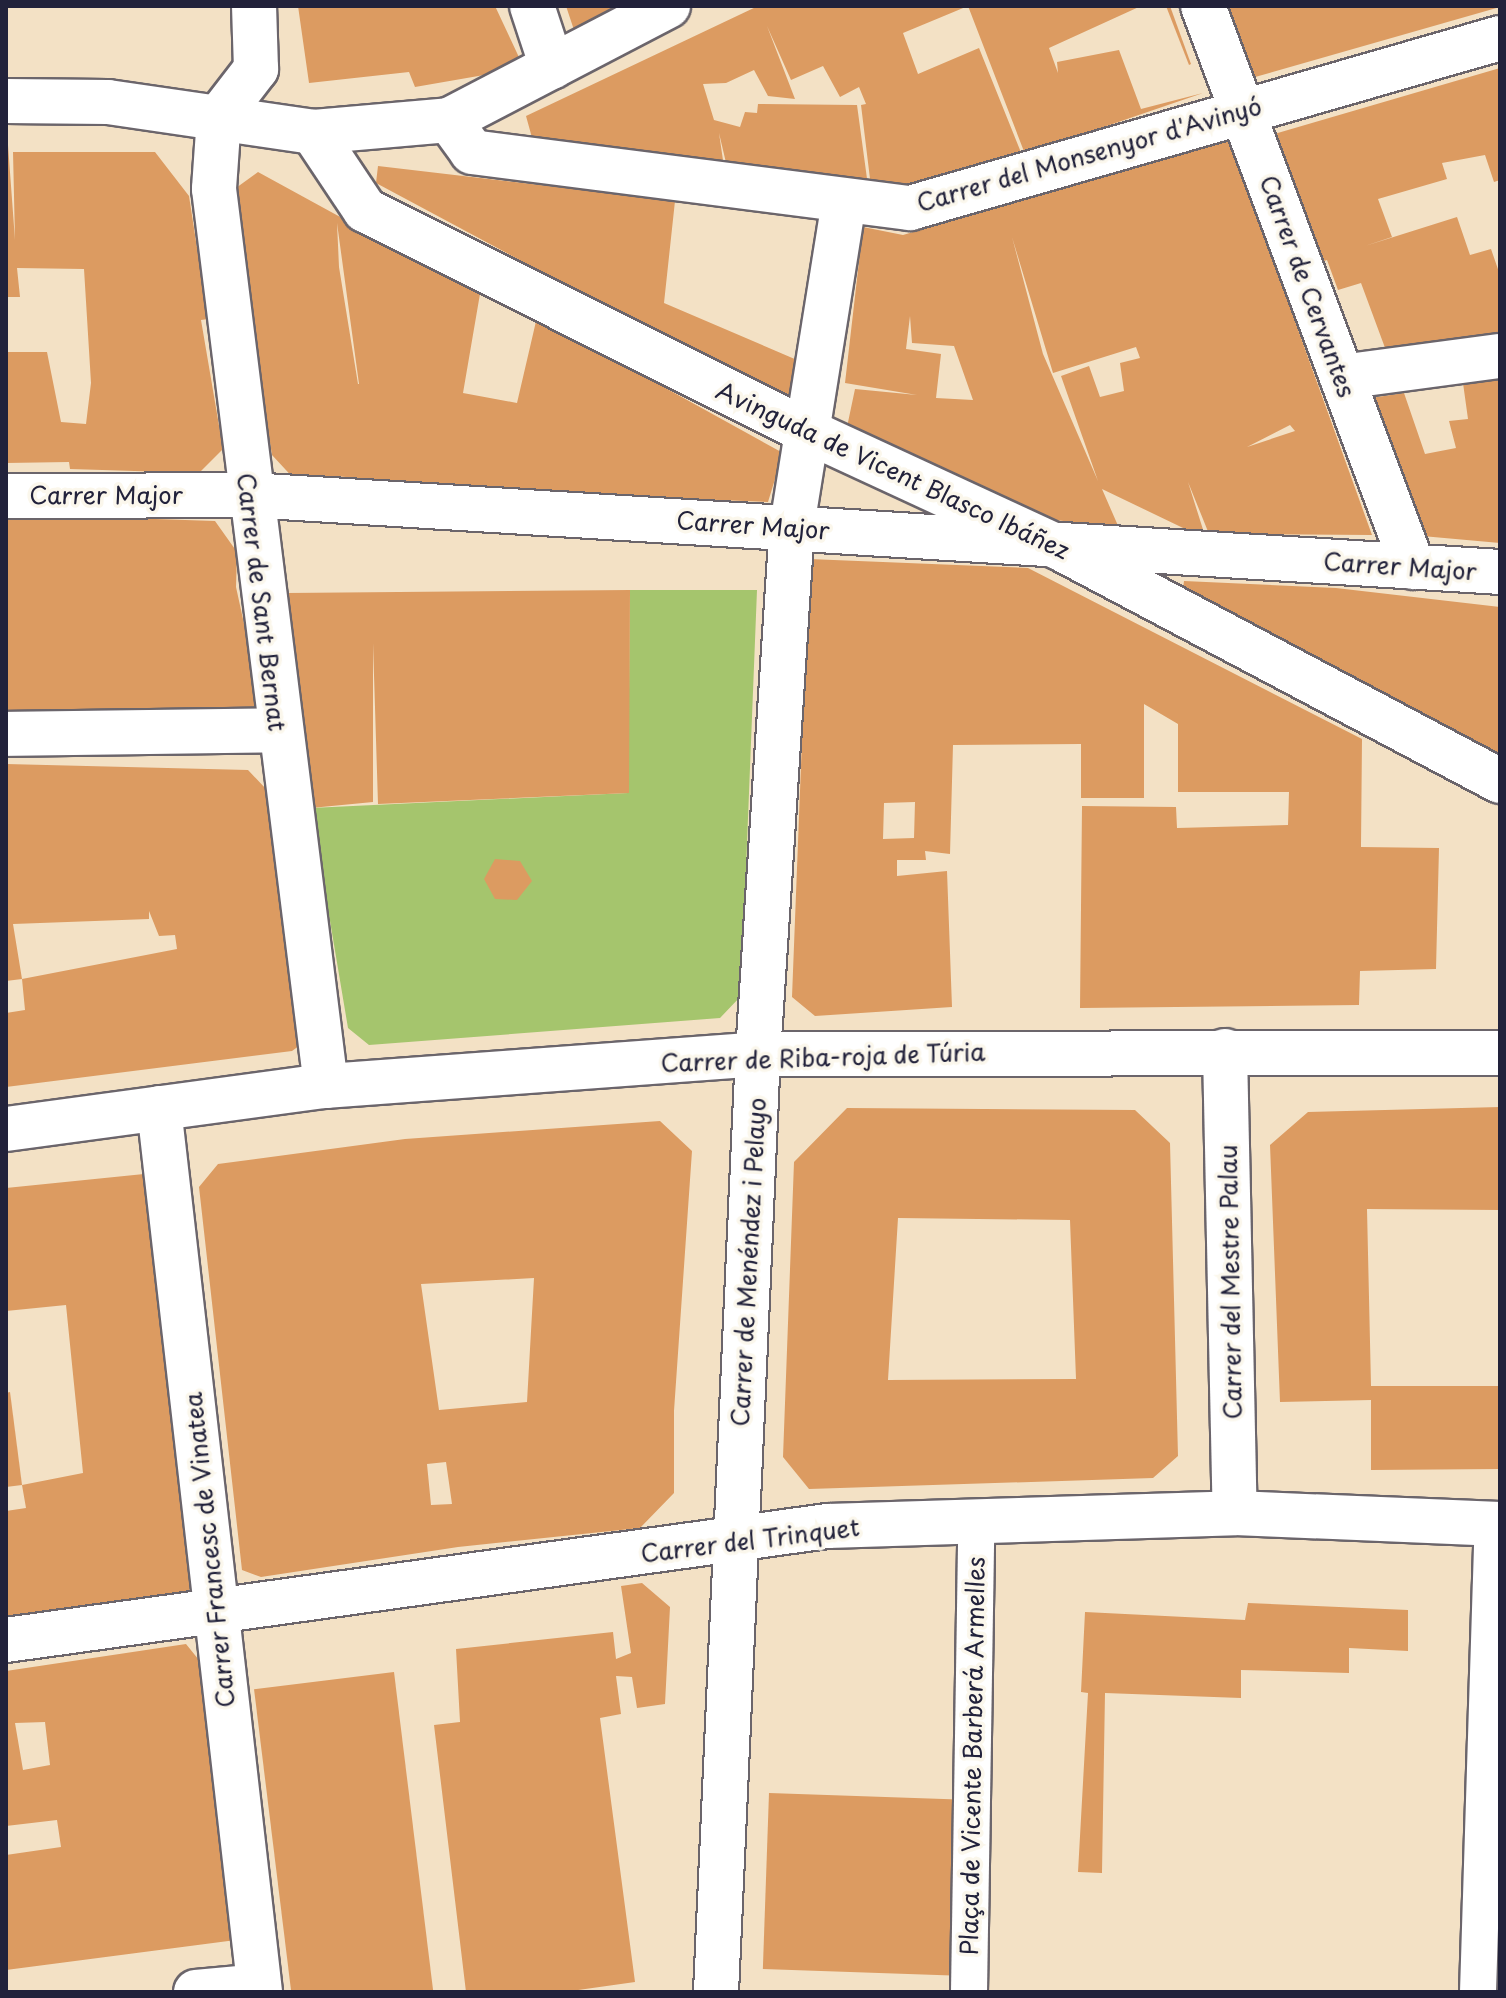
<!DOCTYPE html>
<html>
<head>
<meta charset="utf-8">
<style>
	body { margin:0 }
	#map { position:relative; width:1506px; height:1998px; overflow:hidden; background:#f3e1c5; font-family:"Playpen Sans",sans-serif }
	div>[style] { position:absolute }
	.green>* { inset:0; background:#a5c56d }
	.building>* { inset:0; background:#dc9b61; transform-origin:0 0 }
	.roads { filter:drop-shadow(2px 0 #6b656b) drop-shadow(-2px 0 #6b656b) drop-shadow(0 2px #6b656b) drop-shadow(0 -2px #6b656b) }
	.pedestrian>* { height:36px; margin:-18px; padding:0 18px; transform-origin:18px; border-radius:18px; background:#fff }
	.minor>* { height:44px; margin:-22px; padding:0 22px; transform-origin:22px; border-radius:22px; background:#fff }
	.tertiary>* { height:44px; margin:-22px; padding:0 22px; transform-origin:22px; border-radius:22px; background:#fff }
	.secondary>* { height:44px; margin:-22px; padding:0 22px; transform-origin:22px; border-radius:22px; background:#fff }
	span { translate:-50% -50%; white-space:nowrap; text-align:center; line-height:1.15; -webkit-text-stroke:7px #fbf7ec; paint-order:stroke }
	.street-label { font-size:24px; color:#22223b }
	.frame { position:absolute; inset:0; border:8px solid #22223b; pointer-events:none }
</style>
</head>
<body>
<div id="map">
	<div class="green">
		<i style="clip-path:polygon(630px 590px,757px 590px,741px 996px,720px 1018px,369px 1045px,348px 1028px,311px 808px,628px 793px)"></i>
	</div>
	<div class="building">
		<i style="clip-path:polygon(298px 6px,495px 6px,524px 68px,415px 87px,409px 72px,309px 83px)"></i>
		<i style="clip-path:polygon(566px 6px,632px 6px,575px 33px)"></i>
		<i style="clip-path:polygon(758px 6px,1141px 6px,1049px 48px,1058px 73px,1057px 62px,1119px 50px,1141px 109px,1203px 93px,1025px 154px,968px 6px,903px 33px,918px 74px,979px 48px,1022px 155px,919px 182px,920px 190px,871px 187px,861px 105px,866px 104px,859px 87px,840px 97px,823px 66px,791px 80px,767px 26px,795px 99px,768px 96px,754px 70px,726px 83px,703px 84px,714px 120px,740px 127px,745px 112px,757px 113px,758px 104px,857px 105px,868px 186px,727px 167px,719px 133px,724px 167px,645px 150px,643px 157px,534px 145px,526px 116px)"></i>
		<i style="clip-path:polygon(1166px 6px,1170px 6px,1191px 64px,1189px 65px)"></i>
		<i style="clip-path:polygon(1211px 6px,1500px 6px,1500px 7px,1241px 81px)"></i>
		<i style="clip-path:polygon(1500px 68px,1500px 180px,1494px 182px,1485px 155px,1442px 163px,1447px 179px,1378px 199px,1392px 237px,1365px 246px,1457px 217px,1470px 255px,1491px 249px,1500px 275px,1500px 344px,1391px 364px,1361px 283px,1338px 290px,1327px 260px,1313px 265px,1264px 137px)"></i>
		<i style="clip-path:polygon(evenodd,1229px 138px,1372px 535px,1209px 534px,1188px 482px,1206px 539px,1102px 489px,1119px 528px,1024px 516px,847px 427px,855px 389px,917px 395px,845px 383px,863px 227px,903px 235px,1229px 138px,1012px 237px,1053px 373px,1136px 347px,1140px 358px,1120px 363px,1124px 391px,1100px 397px,1089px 366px,1061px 376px,1098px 481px,1043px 354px,1012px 237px,1229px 138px,910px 316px,912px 343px,954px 346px,973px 400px,936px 398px,941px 354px,906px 349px,910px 316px,1229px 138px,1290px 425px,1295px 431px,1247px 447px,1290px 425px)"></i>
		<i style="clip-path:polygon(8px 145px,15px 240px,13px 152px,155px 152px,189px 196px,208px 319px,201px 320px,223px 449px,199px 473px,70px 469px,69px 462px,6px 463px,6px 352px,47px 352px,61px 422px,86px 424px,91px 383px,84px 269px,17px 268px,20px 297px,6px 297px)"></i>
		<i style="clip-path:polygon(378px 166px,675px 201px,664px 303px,804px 363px,790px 405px,376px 183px)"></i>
		<i style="clip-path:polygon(evenodd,258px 172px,417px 259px,481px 288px,463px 393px,517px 403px,537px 317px,783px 453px,768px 502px,536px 493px,334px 476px,334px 480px,298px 483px,272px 455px,229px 193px,258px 172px,337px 223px,359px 384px,358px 384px,339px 267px,337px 223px)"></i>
		<i style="clip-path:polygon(1500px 378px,1500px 543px,1422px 536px,1371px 398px,1404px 393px,1425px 454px,1456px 448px,1449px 421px,1468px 419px,1463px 383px)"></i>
		<i style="clip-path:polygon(6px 514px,215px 521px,237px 552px,236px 587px,255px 674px,257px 716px,6px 721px)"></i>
		<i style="clip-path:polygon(evenodd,809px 559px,1028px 568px,1362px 739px,1361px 847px,1439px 848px,1436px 969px,1360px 971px,1359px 1005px,1080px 1008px,1082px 806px,1176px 807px,1177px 828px,1288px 825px,1289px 792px,1178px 792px,1178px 724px,1144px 704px,1144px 798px,1081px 798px,1081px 744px,953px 745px,950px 854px,925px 851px,926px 860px,897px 860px,897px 876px,947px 871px,952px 1007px,815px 1016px,792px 997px,809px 559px,915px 802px,914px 838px,883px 839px,884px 803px,915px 802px)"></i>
		<i style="clip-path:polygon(1184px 581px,1336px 588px,1500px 607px,1500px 757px,1182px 598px)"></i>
		<i style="clip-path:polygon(630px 590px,629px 793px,378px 804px,373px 643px,373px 802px,311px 808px,287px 593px)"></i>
		<i style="clip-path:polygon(6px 764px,248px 770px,267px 790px,303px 1043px,292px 1051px,6px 1087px,6px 1013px,25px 1010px,22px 979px,177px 949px,175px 935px,159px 936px,149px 911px,149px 919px,13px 924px,22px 979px,6px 981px)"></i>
		<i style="clip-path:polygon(495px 859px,520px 861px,532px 881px,517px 900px,495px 899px,484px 879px)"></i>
		<i style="clip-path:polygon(1500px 1107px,1500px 1210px,1367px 1209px,1371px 1386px,1500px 1386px,1500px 1469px,1371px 1470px,1371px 1400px,1280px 1402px,1270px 1145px,1308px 1112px)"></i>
		<i style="clip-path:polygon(evenodd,847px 1108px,1135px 1110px,1170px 1143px,1178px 1456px,1153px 1478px,809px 1489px,783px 1457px,794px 1162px,847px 1108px,898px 1218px,1070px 1220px,1076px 1379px,888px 1380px,898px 1218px)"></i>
		<i style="clip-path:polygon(evenodd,660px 1121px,692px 1151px,674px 1411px,674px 1493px,640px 1528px,458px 1547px,261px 1577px,242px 1570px,199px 1187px,218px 1164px,405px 1139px,660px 1121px,534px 1278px,527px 1402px,439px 1410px,421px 1284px,534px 1278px,660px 1121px,446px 1462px,452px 1504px,431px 1505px,427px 1464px,446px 1462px)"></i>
		<i style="clip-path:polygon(144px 1174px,168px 1293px,200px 1579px,177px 1602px,6px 1628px,6px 1511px,26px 1508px,22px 1485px,83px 1473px,66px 1305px,6px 1311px,6px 1188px)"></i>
		<i style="clip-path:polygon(10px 1392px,22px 1485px,6px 1487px,6px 1393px)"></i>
		<i style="clip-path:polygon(642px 1583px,670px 1607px,665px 1704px,637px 1708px,632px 1677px,616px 1676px,621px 1714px,600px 1718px,635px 1982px,564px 1992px,466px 1992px,434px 1725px,460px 1722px,456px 1649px,613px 1632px,616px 1659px,631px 1653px,621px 1586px)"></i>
		<i style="clip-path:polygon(1248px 1603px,1408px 1610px,1408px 1651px,1349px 1648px,1349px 1673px,1241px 1670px,1241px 1698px,1105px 1693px,1102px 1873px,1078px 1872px,1088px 1693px,1081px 1692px,1085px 1612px,1245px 1620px)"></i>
		<i style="clip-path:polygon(evenodd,186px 1644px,207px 1670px,236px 1940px,6px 1970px,6px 1855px,61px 1847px,57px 1820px,6px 1826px,6px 1671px,186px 1644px,45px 1722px,50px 1765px,23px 1770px,15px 1723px,45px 1722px)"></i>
		<i style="left:394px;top:1672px;width:322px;height:141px;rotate:83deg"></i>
		<i style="left:769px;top:1793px;width:189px;height:176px;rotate:2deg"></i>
	</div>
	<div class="roads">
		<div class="pedestrian">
			<i style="left:969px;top:1992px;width:471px;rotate:-89.1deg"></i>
			<i style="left:1478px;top:1992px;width:468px;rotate:-88.2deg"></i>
		</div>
		<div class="minor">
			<i style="left:532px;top:6px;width:64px;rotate:71.8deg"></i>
			<i style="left:1203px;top:6px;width:599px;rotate:69.48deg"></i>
			<i style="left:219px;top:117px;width:72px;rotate:94deg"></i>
			<i style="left:214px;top:189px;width:904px;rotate:82.88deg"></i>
			<i style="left:449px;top:120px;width:39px;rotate:54deg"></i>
			<i style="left:472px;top:152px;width:442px;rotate:7.3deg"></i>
			<i style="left:910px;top:208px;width:614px;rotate:-16.07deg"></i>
			<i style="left:313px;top:132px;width:137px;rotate:-5deg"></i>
			<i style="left:449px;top:120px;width:247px;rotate:-27.5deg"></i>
			<i style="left:1342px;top:377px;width:159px;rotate:-7.6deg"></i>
			<i style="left:6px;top:496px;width:243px;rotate:-0.2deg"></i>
			<i style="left:249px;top:495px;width:1253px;rotate:3.52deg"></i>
			<i style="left:6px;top:734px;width:272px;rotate:-0.8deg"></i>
			<i style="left:1225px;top:1051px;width:462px;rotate:88.8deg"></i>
			<i style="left:159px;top:1108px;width:890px;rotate:83.48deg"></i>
			<i style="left:6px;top:1640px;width:830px;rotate:-7.9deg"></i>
			<i style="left:828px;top:1526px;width:407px;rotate:-1.8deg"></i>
			<i style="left:1235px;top:1513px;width:265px;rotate:2.4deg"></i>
			<i style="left:196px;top:1992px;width:63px;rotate:-5.4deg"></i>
			<i style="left:716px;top:1992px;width:939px;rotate:-87.44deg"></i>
			<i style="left:758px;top:1054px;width:529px;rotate:-86.32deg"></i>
			<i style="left:792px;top:526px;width:328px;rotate:-80.9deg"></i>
		</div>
		<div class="tertiary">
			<i style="left:6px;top:101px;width:102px;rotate:0.6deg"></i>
			<i style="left:108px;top:102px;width:207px;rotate:8.3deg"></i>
			<i style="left:313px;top:132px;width:94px;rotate:56.3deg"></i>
			<i style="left:365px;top:210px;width:496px;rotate:26.6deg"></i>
			<i style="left:809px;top:432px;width:277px;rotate:24.8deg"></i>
			<i style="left:1060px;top:548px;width:498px;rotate:27.9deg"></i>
			<i style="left:219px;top:117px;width:61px;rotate:-52.4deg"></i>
			<i style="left:256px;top:69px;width:63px;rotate:-91.8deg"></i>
		</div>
		<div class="secondary">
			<i style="left:6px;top:1129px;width:323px;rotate:-7.7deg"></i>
			<i style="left:326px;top:1086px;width:433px;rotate:-4.2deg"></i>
			<i style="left:758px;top:1054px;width:742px;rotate:-0.08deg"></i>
		</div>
	</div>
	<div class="street-label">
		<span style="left:1089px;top:154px;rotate:-16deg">Carrer del Monsenyor d'Avinyó</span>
		<span style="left:1308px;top:286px;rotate:70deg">Carrer de Cervantes</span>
		<span style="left:893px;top:470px;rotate:25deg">Avinguda de Vicent Blasco Ibáñez</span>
		<span style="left:106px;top:495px">Carrer Major</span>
		<span style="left:753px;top:525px;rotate:4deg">Carrer Major</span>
		<span style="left:1400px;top:566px;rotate:4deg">Carrer Major</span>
		<span style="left:262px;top:602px;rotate:83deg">Carrer de Sant Bernat</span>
		<span style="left:823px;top:1057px;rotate:-2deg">Carrer de Riba-roja de Túria</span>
		<span style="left:748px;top:1262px;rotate:-87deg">Carrer de Menéndez i Pelayo</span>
		<span style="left:1230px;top:1282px;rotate:-91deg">Carrer del Mestre Palau</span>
		<span style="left:750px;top:1540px;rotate:-7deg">Carrer del Trinquet</span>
		<span style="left:209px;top:1550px;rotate:-96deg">Carrer Francesc de Vinatea</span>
		<span style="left:972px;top:1756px;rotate:-89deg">Plaça de Vicente Barberá Armelles</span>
	</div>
	<div class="frame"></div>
</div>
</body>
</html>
